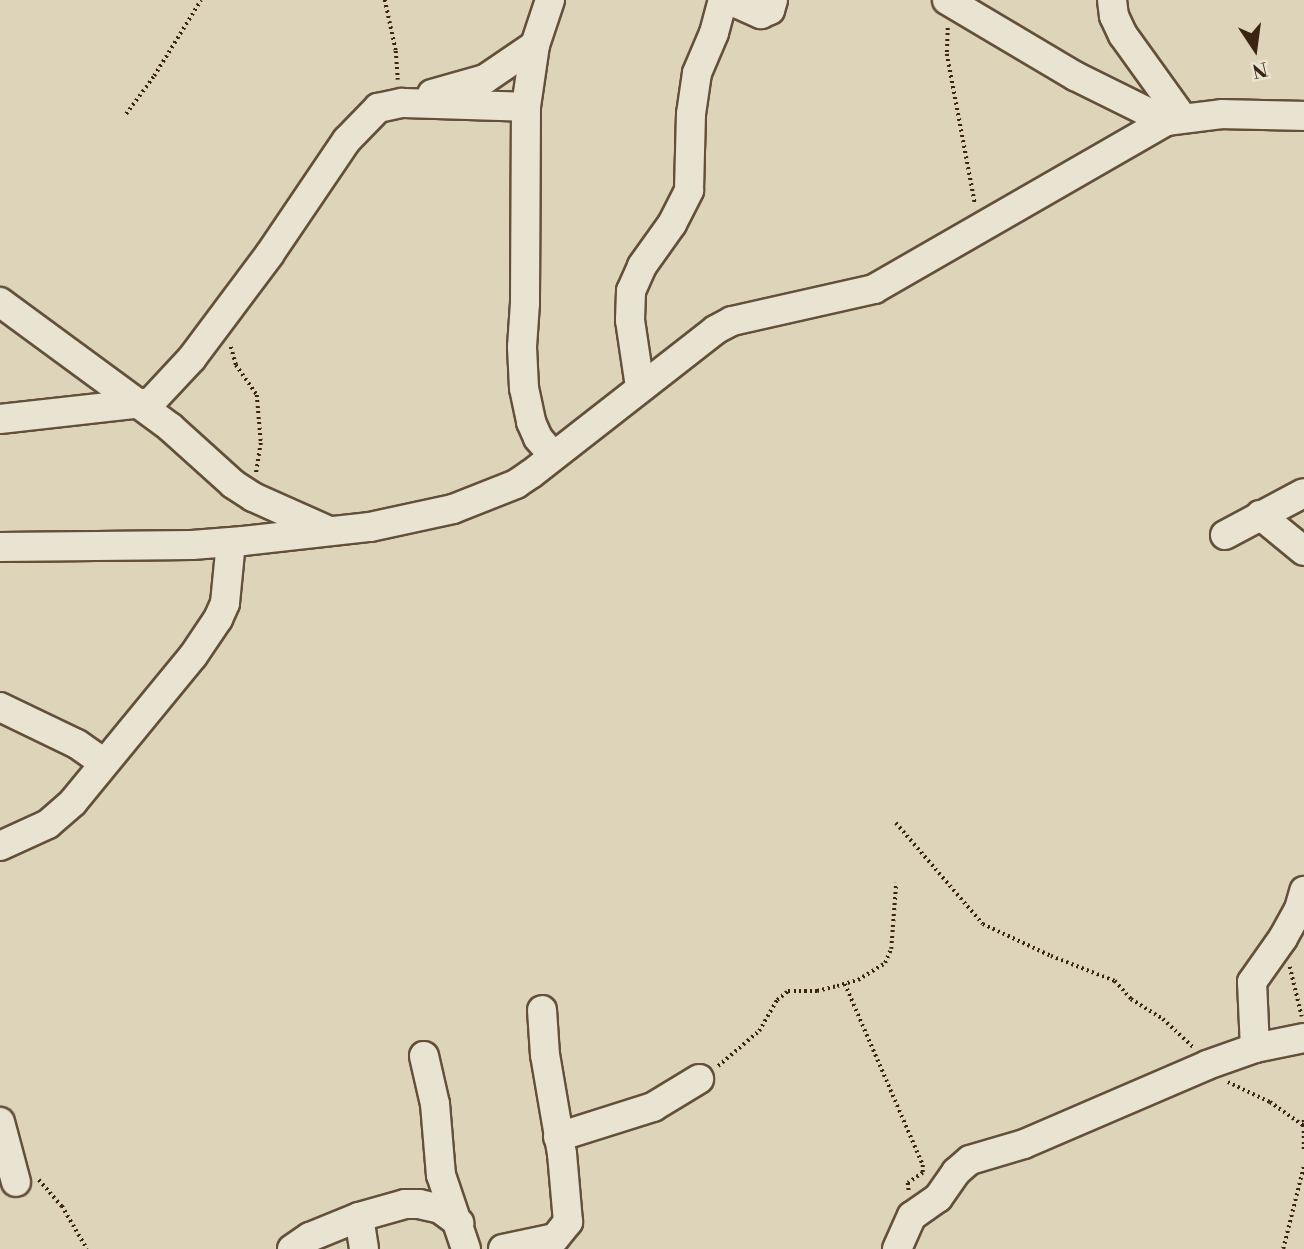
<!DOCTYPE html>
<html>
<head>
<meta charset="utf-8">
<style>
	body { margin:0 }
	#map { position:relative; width:1304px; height:1249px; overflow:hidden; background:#ddd4ba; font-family:"Libre Bodoni",serif }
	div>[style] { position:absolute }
	.path>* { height:3.5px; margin-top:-1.75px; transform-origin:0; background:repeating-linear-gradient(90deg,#3b2410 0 2px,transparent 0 5.5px) }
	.roads { filter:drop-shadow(2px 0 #64503a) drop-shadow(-2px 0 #64503a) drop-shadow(0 2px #64503a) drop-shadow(0 -2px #64503a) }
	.minor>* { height:28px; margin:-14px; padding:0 14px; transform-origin:14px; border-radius:14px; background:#e9e3d2 }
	span { translate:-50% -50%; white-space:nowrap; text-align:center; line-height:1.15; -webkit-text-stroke:7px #e9e3d2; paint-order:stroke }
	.north { position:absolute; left:1220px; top:14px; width:70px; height:70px; -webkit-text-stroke:5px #e9e3d2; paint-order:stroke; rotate:167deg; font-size:19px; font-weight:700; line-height:28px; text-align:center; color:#3b2410 }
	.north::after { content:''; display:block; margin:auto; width:24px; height:32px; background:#3b2410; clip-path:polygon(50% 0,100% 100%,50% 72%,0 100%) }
</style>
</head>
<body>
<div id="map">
	<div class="path">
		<i style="left:385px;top:0;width:52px;rotate:77.8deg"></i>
		<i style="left:396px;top:51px;width:29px;rotate:86deg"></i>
		<i style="left:948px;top:28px;width:26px;rotate:92deg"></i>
		<i style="left:947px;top:54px;width:152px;rotate:79.4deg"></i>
		<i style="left:126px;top:114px;width:47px;rotate:-53.6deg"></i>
		<i style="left:154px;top:76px;width:89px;rotate:-58.3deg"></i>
		<i style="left:231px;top:347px;width:19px;rotate:74deg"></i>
		<i style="left:236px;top:365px;width:37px;rotate:55deg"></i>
		<i style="left:257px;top:395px;width:48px;rotate:85.2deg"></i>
		<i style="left:261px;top:443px;width:31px;rotate:99deg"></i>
		<i style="left:896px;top:823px;width:133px;rotate:49.3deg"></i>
		<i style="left:983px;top:924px;width:75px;rotate:25.2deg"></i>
		<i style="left:1051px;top:956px;width:69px;rotate:21.3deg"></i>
		<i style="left:1115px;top:981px;width:24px;rotate:48deg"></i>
		<i style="left:1131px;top:999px;width:38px;rotate:32deg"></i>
		<i style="left:1163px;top:1019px;width:41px;rotate:43deg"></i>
		<i style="left:1290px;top:967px;width:51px;rotate:76.5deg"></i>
		<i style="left:845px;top:984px;width:197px;rotate:66.7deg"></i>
		<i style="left:923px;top:1165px;width:8px;rotate:90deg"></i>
		<i style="left:923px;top:1173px;width:18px;rotate:146deg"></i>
		<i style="left:908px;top:1183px;width:10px;rotate:84deg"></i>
		<i style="left:718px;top:1066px;width:54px;rotate:-40.5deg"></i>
		<i style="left:759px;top:1031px;width:36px;rotate:-60deg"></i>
		<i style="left:777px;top:1000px;width:14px;rotate:-39deg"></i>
		<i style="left:788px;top:991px;width:29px"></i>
		<i style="left:817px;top:991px;width:21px;rotate:-14deg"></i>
		<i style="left:837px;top:986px;width:22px;rotate:-16deg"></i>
		<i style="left:858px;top:980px;width:32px;rotate:-32deg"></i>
		<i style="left:885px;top:963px;width:15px;rotate:-67deg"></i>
		<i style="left:891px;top:949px;width:66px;rotate:-85.7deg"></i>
		<i style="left:1228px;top:1082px;width:47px;rotate:25.5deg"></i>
		<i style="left:1270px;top:1102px;width:42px;rotate:35.2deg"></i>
		<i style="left:1304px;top:1120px;width:30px;rotate:90deg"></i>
		<i style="left:39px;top:1180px;width:35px;rotate:49deg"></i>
		<i style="left:62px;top:1206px;width:50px;rotate:59.8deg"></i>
		<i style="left:1283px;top:1249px;width:87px;rotate:-76deg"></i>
	</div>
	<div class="roads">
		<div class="minor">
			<i style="left:550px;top:0;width:47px;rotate:108.4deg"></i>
			<i style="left:535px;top:45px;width:63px;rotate:98.3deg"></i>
			<i style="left:526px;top:107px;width:196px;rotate:90.3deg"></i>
			<i style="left:525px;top:303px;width:44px;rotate:93.9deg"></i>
			<i style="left:522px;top:347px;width:41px;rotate:87.2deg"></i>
			<i style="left:524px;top:388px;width:35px;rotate:78deg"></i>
			<i style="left:531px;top:422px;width:17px;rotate:66deg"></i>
			<i style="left:538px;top:438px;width:23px;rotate:49deg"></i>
			<i style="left:729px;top:0;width:35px;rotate:24deg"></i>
			<i style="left:761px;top:14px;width:10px;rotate:-24deg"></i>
			<i style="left:770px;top:10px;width:10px;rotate:-73deg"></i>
			<i style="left:947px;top:0;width:149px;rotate:30.7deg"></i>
			<i style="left:1075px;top:76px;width:102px;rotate:26.3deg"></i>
			<i style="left:1112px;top:0;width:16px;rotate:83deg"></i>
			<i style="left:1114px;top:16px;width:21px;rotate:65deg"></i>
			<i style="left:1123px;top:35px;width:101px;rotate:54.3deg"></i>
			<i style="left:432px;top:94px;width:55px;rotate:-15.8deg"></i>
			<i style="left:485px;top:79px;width:60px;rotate:-34.2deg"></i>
			<i style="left:0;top:302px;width:211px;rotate:36.3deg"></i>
			<i style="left:170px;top:427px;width:85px;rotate:42.1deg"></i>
			<i style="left:233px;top:484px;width:24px;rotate:33deg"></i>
			<i style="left:253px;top:497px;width:83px;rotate:24.1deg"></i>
			<i style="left:640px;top:387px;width:68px;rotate:-98.5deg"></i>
			<i style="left:630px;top:320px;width:29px;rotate:-88deg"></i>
			<i style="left:631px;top:291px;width:27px;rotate:-66deg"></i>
			<i style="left:642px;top:266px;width:52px;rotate:-54.5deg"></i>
			<i style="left:672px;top:224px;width:38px;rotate:-63deg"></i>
			<i style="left:689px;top:190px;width:76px;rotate:-88.5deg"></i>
			<i style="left:691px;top:114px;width:41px;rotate:-81.7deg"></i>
			<i style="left:697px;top:73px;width:43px;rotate:-67deg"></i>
			<i style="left:714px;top:33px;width:34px;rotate:-75deg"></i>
			<i style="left:0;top:419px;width:152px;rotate:-6.4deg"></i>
			<i style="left:151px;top:402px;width:60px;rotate:-47deg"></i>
			<i style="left:192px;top:358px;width:129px;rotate:-53.2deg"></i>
			<i style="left:269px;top:255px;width:139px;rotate:-55.9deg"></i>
			<i style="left:347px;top:140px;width:45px;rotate:-45.9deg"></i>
			<i style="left:378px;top:108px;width:25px;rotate:-12deg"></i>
			<i style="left:402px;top:103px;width:124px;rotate:1.8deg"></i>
			<i style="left:1260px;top:515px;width:57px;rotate:39.3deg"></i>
			<i style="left:1225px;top:535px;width:89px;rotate:-28deg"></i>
			<i style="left:0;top:547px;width:192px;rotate:-0.6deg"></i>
			<i style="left:192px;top:545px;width:51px;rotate:-4.5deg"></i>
			<i style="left:243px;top:541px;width:128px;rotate:-6.3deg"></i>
			<i style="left:370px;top:527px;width:85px;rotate:-12.2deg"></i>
			<i style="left:453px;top:509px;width:68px;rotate:-21.6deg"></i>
			<i style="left:516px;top:484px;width:18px;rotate:-34deg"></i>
			<i style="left:531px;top:474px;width:234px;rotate:-38deg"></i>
			<i style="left:715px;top:330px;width:19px;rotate:-28deg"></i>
			<i style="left:732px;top:321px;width:146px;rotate:-12.7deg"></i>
			<i style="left:874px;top:289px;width:337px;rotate:-29.9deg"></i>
			<i style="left:1166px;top:121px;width:56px;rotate:-7.1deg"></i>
			<i style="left:1222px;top:114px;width:82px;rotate:1.4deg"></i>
			<i style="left:0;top:707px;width:85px;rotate:25.7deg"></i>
			<i style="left:77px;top:744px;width:33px;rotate:35deg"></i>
			<i style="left:0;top:846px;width:53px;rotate:-24.6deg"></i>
			<i style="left:48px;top:824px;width:33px;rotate:-41deg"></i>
			<i style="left:73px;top:802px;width:189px;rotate:-50.6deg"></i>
			<i style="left:193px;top:656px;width:45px;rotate:-56deg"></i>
			<i style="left:218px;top:619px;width:17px;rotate:-66deg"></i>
			<i style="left:225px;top:603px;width:61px;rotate:-84.4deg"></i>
			<i style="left:1255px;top:1048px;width:66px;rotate:-92.6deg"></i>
			<i style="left:1252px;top:982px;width:54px;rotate:-54.8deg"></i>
			<i style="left:1283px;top:938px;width:33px;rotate:-61deg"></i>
			<i style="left:1299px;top:909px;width:19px;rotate:-74deg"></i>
			<i style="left:424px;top:1056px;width:49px;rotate:77.1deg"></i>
			<i style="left:435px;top:1104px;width:71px;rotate:85.2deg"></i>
			<i style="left:441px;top:1175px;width:78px;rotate:71.3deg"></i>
			<i style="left:0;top:1122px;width:62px;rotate:75.1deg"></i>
			<i style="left:558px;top:1137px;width:100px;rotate:-17.5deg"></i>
			<i style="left:653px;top:1107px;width:54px;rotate:-31.3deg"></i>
			<i style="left:359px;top:1217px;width:32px;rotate:81deg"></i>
			<i style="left:292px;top:1249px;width:22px;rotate:-34deg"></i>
			<i style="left:310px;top:1237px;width:53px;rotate:-22.2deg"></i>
			<i style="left:359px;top:1217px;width:48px;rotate:-15.8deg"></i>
			<i style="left:405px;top:1204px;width:14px"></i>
			<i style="left:419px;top:1204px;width:22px;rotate:13deg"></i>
			<i style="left:440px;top:1209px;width:24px;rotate:36deg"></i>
			<i style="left:503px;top:1249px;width:53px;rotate:-11.9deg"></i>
			<i style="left:555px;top:1238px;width:21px;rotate:-51deg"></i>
			<i style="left:568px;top:1222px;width:68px;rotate:-95deg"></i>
			<i style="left:562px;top:1154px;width:100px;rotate:-99.7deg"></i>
			<i style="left:545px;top:1055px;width:45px;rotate:-93.8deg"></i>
			<i style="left:897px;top:1249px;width:36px;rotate:-66deg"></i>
			<i style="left:912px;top:1216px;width:32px;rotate:-35deg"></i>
			<i style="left:938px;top:1198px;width:32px;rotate:-55deg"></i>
			<i style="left:956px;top:1172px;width:18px;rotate:-41deg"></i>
			<i style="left:970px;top:1160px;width:56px;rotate:-16.5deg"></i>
			<i style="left:1024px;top:1144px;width:199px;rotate:-23.3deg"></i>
			<i style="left:1207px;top:1065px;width:51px;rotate:-19.5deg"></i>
			<i style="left:1255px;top:1048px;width:50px;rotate:-11.5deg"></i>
		</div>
	</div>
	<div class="north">N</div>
</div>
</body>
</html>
